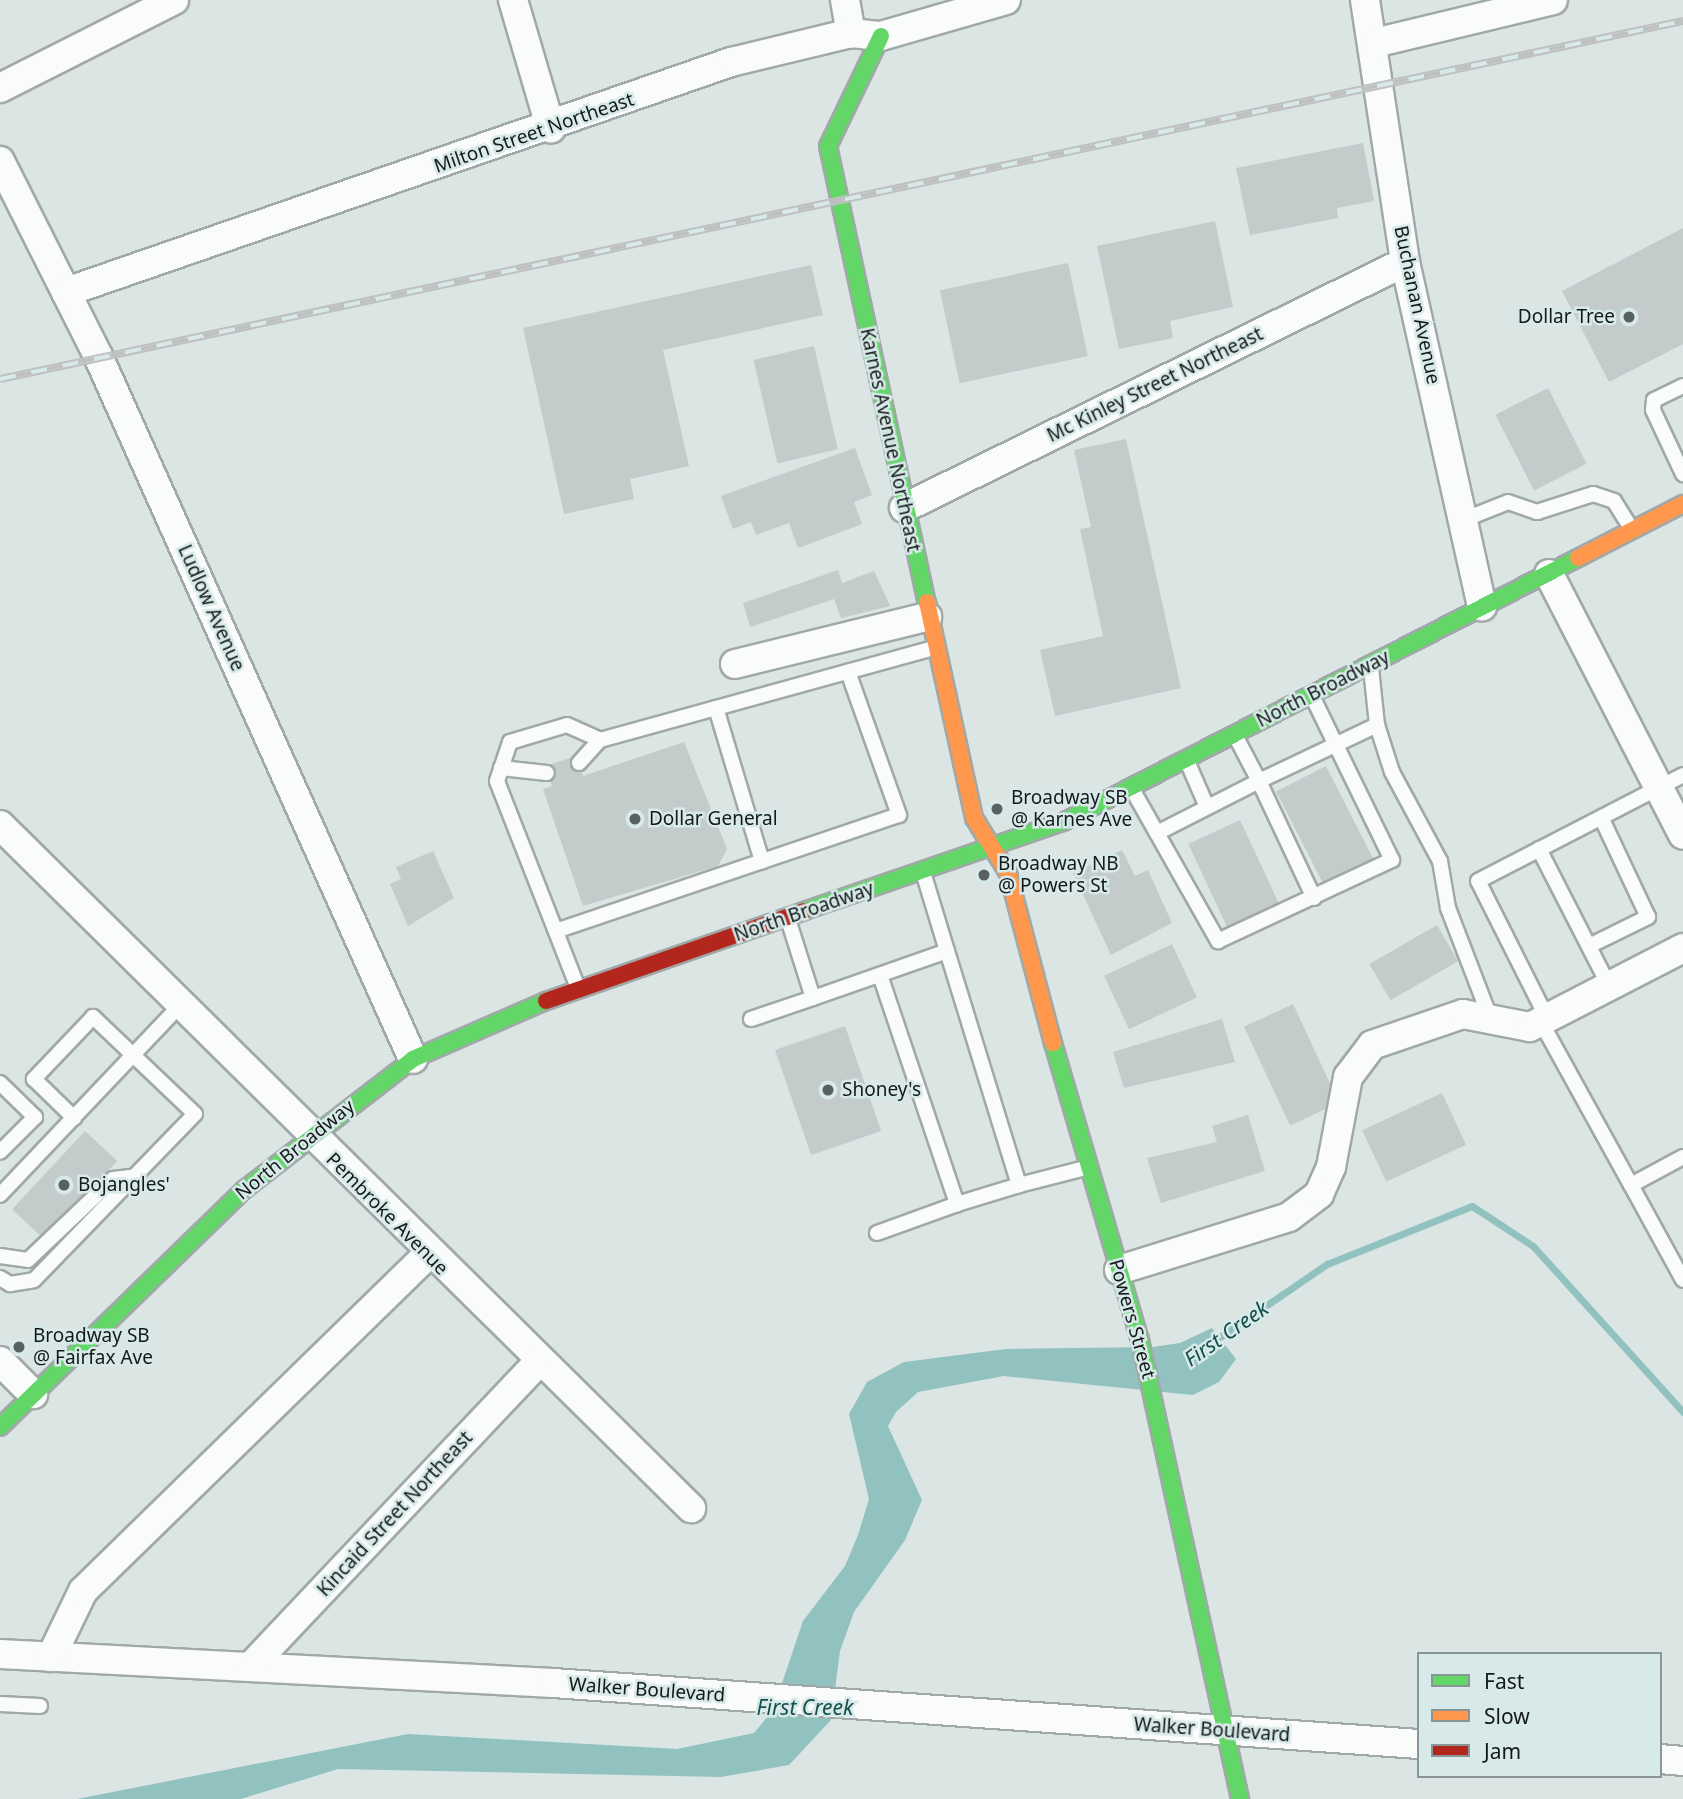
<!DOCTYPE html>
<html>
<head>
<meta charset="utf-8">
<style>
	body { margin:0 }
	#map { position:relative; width:1683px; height:1799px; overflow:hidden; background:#dbe5e4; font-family:"Noto Sans",sans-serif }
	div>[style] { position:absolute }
	.water>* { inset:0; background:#91c2c0 }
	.stream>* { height:7px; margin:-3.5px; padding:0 3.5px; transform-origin:3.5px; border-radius:3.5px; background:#91c2c0 }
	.building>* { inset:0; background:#c3cbcb; transform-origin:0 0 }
	.roads { filter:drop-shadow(2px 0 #a1a8a8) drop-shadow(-2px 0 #a1a8a8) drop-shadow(0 2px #a1a8a8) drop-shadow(0 -2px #a1a8a8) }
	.lane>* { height:14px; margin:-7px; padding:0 7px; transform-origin:7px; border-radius:7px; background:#fafbfb }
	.street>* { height:28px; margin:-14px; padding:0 14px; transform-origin:14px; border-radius:14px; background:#fafbfb }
	.fast>* { height:16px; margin:-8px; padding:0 8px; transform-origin:8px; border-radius:8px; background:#63d668 }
	.slow>* { height:16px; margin:-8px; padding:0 8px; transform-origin:8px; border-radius:8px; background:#ff974d }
	.jam>* { height:16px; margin:-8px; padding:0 8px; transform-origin:8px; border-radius:8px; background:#b3261e }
	.rail>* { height:8px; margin-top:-4px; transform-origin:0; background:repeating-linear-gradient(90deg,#d7e9e8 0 16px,#bec1c0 0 32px); box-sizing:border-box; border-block:2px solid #bec1c0 }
	.dots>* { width:19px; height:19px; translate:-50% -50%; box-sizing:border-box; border:4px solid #d7e9e8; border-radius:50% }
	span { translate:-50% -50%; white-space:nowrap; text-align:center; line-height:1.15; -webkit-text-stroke:5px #d7e9e8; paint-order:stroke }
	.street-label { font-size:19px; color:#131a19 }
	.poi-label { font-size:19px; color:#131a19 }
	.right { translate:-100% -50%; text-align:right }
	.left { translate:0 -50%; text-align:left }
	.water-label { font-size:21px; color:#144f4d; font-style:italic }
	.legend { position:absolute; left:1417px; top:1652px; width:245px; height:126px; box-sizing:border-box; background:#d7e9e8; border:2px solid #899695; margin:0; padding:9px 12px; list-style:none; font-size:21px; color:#131a19 }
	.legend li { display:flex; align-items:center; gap:14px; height:35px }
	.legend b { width:35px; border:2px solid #899695 }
</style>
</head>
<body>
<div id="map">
	<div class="water">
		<i style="clip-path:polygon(1212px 1328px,1236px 1359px,1219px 1382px,1193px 1395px,1004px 1376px,918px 1392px,896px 1412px,888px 1426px,922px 1500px,905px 1540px,854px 1612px,840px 1651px,831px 1720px,789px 1765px,721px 1777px,338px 1769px,241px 1799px,77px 1799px,408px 1734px,677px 1749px,754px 1733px,773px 1710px,803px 1621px,845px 1566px,858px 1535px,869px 1499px,849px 1414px,867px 1382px,904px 1362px,1006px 1349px,1153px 1347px,1180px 1343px)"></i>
	</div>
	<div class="stream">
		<i style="left:1214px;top:1341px;width:137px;rotate:-34.3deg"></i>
		<i style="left:1327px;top:1264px;width:156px;rotate:-21.8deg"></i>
		<i style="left:1472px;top:1206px;width:73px;rotate:33.3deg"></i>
		<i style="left:1533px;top:1246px;width:224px;rotate:47.9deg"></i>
	</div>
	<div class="building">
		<i style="clip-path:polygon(1363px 143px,1374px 201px,1337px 208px,1338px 218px,1250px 235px,1236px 168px)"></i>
		<i style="clip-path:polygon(1215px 221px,1233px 307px,1170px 321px,1173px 338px,1119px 349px,1097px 246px)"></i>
		<i style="clip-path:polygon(1683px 228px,1683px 344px,1609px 382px,1562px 291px)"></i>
		<i style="left:1068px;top:263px;width:95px;height:131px;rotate:78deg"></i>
		<i style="clip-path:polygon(811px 265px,823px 315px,663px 350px,689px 466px,630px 479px,634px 499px,564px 514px,523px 328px)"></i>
		<i style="left:814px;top:346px;width:106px;height:62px;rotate:77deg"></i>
		<i style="left:1548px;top:388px;width:85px;height:59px;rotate:63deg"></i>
		<i style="clip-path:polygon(1126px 439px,1181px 688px,1055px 716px,1040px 650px,1103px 636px,1080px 529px,1091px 527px,1074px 450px)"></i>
		<i style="clip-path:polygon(855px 448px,872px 495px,854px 502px,862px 524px,798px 548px,789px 523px,756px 535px,751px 522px,733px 529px,721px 496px)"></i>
		<i style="clip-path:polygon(838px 570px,842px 583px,874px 571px,890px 606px,841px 618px,834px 599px,750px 627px,743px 603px)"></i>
		<i style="clip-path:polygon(684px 742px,727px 849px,718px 866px,583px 906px,543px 789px,552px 786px,545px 766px,576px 756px,583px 776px)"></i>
		<i style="left:1326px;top:766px;width:104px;height:56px;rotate:63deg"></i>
		<i style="left:1240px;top:820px;width:91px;height:57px;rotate:65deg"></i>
		<i style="clip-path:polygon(1122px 850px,1135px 876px,1148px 870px,1172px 923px,1111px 955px,1073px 873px)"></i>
		<i style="clip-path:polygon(433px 851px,454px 898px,408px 926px,390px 884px,401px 879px,396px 867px)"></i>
		<i style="left:1437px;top:925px;width:42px;height:78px;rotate:60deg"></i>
		<i style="left:1172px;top:944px;width:59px;height:75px;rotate:65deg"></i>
		<i style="left:1293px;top:1004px;width:109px;height:54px;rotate:65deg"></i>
		<i style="clip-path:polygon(1222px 1019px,1235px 1062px,1124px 1088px,1113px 1052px)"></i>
		<i style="left:845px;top:1026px;width:111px;height:74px;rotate:71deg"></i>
		<i style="left:1442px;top:1093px;width:57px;height:88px;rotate:65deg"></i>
		<i style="clip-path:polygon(1248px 1115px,1265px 1171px,1161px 1203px,1147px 1158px,1217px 1142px,1212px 1126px)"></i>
		<i style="left:85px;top:1131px;width:44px;height:107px;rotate:43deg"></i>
	</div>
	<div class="roads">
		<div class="lane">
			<i style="left:1683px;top:386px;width:32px;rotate:154deg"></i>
			<i style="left:1654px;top:400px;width:10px;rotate:96deg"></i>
			<i style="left:1653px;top:410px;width:71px;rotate:64.9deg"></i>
			<i style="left:1463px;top:520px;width:48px;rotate:-21.8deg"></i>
			<i style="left:1508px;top:502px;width:31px;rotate:19deg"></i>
			<i style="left:1537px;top:512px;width:59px;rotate:-17.8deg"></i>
			<i style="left:1593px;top:494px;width:22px;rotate:18deg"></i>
			<i style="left:1614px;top:501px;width:34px;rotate:58deg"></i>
			<i style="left:716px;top:708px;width:160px;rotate:73.3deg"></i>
			<i style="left:1377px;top:725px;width:49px;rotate:72.3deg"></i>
			<i style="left:1392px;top:772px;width:101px;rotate:61.7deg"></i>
			<i style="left:1440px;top:861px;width:48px;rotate:80.3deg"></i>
			<i style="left:1448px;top:908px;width:120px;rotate:69deg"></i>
			<i style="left:1187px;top:761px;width:50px;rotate:66.5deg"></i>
			<i style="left:579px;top:763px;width:31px;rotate:-48deg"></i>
			<i style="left:501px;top:768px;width:46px;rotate:6.2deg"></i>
			<i style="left:1132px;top:789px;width:175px;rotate:60.5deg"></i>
			<i style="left:1218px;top:941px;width:192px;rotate:-25deg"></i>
			<i style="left:1392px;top:860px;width:182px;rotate:-116deg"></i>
			<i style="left:1157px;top:833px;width:114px;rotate:-27deg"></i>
			<i style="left:1259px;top:781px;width:52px;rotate:-117.6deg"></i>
			<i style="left:1539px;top:849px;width:154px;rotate:62.9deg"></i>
			<i style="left:923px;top:872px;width:83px;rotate:73.1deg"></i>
			<i style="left:1314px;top:898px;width:129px;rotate:-115.2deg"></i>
			<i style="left:1259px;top:781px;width:131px;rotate:-25.4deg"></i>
			<i style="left:1377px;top:725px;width:57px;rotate:-96deg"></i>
			<i style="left:556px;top:931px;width:362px;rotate:-18.7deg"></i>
			<i style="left:899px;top:815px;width:152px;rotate:-109.6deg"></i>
			<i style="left:1589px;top:946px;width:66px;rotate:-26.2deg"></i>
			<i style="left:1648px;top:917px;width:110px;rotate:-115.2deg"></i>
			<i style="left:880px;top:975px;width:242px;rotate:71.4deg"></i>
			<i style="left:957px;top:1204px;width:65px;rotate:-17deg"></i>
			<i style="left:578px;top:988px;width:222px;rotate:-111.4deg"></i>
			<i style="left:497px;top:781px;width:41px;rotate:-71.6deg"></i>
			<i style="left:510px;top:742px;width:59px;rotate:-16.6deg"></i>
			<i style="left:567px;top:725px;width:36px;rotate:24deg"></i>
			<i style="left:600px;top:740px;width:347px;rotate:-15.4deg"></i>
			<i style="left:813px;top:998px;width:142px;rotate:-19.3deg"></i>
			<i style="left:947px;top:951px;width:245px;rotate:72.9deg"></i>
			<i style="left:1019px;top:1185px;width:68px;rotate:-14.4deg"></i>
			<i style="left:1547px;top:1018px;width:153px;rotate:-116.7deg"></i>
			<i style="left:1478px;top:881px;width:231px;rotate:-27.3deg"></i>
			<i style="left:751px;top:1019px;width:65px;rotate:-18.7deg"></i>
			<i style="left:813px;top:998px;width:83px;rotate:-107.6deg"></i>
			<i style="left:1541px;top:1022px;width:186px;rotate:61.1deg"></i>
			<i style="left:0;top:1083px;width:49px;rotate:44.2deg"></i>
			<i style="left:35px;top:1117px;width:49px;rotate:135deg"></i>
			<i style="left:1683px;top:1157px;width:59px;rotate:151.7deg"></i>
			<i style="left:1631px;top:1185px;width:108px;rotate:61.3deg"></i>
			<i style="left:0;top:1195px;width:262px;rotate:-46.5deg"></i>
			<i style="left:877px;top:1233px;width:85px;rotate:-19.9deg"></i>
			<i style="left:0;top:1256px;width:28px;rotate:8deg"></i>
			<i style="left:28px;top:1260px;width:117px;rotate:-43.6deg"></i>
			<i style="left:113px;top:1179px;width:24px;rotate:-7deg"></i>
			<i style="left:0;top:1278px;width:12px;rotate:31deg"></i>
			<i style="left:10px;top:1284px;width:24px;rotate:-9deg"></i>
			<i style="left:34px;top:1280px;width:231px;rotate:-45.9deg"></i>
			<i style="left:195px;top:1114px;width:141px;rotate:-136.4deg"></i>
			<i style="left:93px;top:1017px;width:86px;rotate:133.6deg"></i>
			<i style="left:34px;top:1079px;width:56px;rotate:44.3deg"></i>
			<i style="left:0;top:1704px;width:40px;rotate:2.9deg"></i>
		</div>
		<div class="street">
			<i style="left:513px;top:0;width:134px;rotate:73.6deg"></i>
			<i style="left:845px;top:0;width:34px;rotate:80deg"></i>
			<i style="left:1365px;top:0;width:265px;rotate:81.3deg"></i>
			<i style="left:1405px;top:262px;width:353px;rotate:77.4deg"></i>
			<i style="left:1374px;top:43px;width:184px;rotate:-13.5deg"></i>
			<i style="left:0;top:88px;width:195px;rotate:-26.8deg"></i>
			<i style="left:0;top:161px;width:220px;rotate:63.3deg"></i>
			<i style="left:99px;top:358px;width:768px;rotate:65.87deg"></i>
			<i style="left:66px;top:292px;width:704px;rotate:-19.08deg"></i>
			<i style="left:731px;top:62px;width:123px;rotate:-13.6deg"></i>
			<i style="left:851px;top:33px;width:30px;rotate:6deg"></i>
			<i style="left:881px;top:36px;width:130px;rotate:-16.1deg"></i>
			<i style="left:904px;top:508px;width:558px;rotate:-26.15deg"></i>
			<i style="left:1549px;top:574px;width:293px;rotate:62.8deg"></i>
			<i style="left:735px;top:664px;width:198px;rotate:-13.8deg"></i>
			<i style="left:0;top:825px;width:972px;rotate:44.67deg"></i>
			<i style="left:1119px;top:1270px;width:178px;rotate:-17.3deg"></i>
			<i style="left:1289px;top:1217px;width:38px;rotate:-37deg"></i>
			<i style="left:1319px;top:1194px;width:30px;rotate:-66deg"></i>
			<i style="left:1331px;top:1167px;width:92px;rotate:-79.3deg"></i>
			<i style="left:1348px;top:1077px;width:40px;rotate:-53deg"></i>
			<i style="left:1372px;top:1045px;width:96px;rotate:-18.8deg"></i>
			<i style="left:1463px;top:1014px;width:68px;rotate:11deg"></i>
			<i style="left:1530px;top:1027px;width:172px;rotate:-27.3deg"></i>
			<i style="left:0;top:1361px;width:47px;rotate:45deg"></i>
			<i style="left:0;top:1654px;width:554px;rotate:3deg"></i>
			<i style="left:553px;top:1683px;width:868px;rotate:4.03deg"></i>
			<i style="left:51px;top:1657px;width:73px;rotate:-64.1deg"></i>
			<i style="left:83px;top:1591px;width:482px;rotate:-44.3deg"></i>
			<i style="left:251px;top:1666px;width:418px;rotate:-46.6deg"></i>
			<i style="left:1660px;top:1759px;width:23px;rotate:5deg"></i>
		</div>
		<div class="fast">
			<i style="left:881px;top:36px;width:122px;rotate:115.7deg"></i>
			<i style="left:828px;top:146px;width:467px;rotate:77.8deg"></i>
			<i style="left:804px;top:911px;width:274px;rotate:-19deg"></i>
			<i style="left:1063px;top:822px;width:579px;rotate:-27.14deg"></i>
			<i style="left:1053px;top:1043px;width:309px;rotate:73.7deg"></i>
			<i style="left:1140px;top:1340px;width:470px;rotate:77.7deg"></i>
			<i style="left:0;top:1427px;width:342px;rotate:-44.2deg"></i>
			<i style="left:245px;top:1189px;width:212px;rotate:-37.7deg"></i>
			<i style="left:413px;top:1059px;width:145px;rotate:-23.6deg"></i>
		</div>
		<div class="slow">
			<i style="left:1578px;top:558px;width:118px;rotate:-27.2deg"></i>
			<i style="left:927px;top:602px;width:221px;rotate:77.7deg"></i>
			<i style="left:974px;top:818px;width:65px;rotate:58.3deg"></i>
			<i style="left:1008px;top:873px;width:176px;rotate:75.2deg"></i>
		</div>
		<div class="jam">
			<i style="left:546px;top:1001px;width:273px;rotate:-19.2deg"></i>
		</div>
	</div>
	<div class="rail">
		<i style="left:0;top:379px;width:1721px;rotate:-12.01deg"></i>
	</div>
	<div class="dots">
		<i style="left:1629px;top:317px;background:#596160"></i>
		<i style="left:997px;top:809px;background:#596160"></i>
		<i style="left:635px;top:819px;background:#596160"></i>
		<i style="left:984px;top:875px;background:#596160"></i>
		<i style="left:828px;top:1090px;background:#596160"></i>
		<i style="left:64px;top:1185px;background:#596160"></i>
		<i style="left:19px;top:1347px;background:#596160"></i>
	</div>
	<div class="street-label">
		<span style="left:534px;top:133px;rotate:-19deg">Milton Street Northeast</span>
		<span style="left:1417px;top:305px;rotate:78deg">Buchanan Avenue</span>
		<span style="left:1155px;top:385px;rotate:-26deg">Mc Kinley Street Northeast</span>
		<span style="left:890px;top:440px;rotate:78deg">Karnes Avenue Northeast</span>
		<span style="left:211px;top:608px;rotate:66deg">Ludlow Avenue</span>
		<span style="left:1323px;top:689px;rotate:-27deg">North Broadway</span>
		<span style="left:804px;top:912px;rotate:-19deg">North Broadway</span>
		<span style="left:295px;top:1150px;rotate:-39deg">North Broadway</span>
		<span style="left:387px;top:1214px;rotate:45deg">Pembroke Avenue</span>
		<span style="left:1132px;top:1319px;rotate:74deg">Powers Street</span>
		<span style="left:395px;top:1514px;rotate:-47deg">Kincaid Street Northeast</span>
		<span style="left:647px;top:1690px;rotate:4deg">Walker Boulevard</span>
		<span style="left:1212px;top:1730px;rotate:4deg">Walker Boulevard</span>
	</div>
	<div class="poi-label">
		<span class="right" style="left:1615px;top:317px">Dollar Tree</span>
		<span class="left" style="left:1011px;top:809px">Broadway SB<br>@ Karnes Ave</span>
		<span class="left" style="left:649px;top:819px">Dollar General</span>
		<span class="left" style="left:998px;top:875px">Broadway NB<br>@ Powers St</span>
		<span class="left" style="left:842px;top:1090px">Shoney's</span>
		<span class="left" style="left:78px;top:1185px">Bojangles'</span>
		<span class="left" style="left:33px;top:1347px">Broadway SB<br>@ Fairfax Ave</span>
	</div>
	<div class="water-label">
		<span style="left:1226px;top:1333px;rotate:-35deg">First Creek</span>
		<span style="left:805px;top:1707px">First Creek</span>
	</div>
	<ul class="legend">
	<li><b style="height:9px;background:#63d668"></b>Fast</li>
	<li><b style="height:9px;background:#ff974d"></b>Slow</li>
	<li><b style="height:9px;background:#b3261e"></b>Jam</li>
	</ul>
</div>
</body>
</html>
